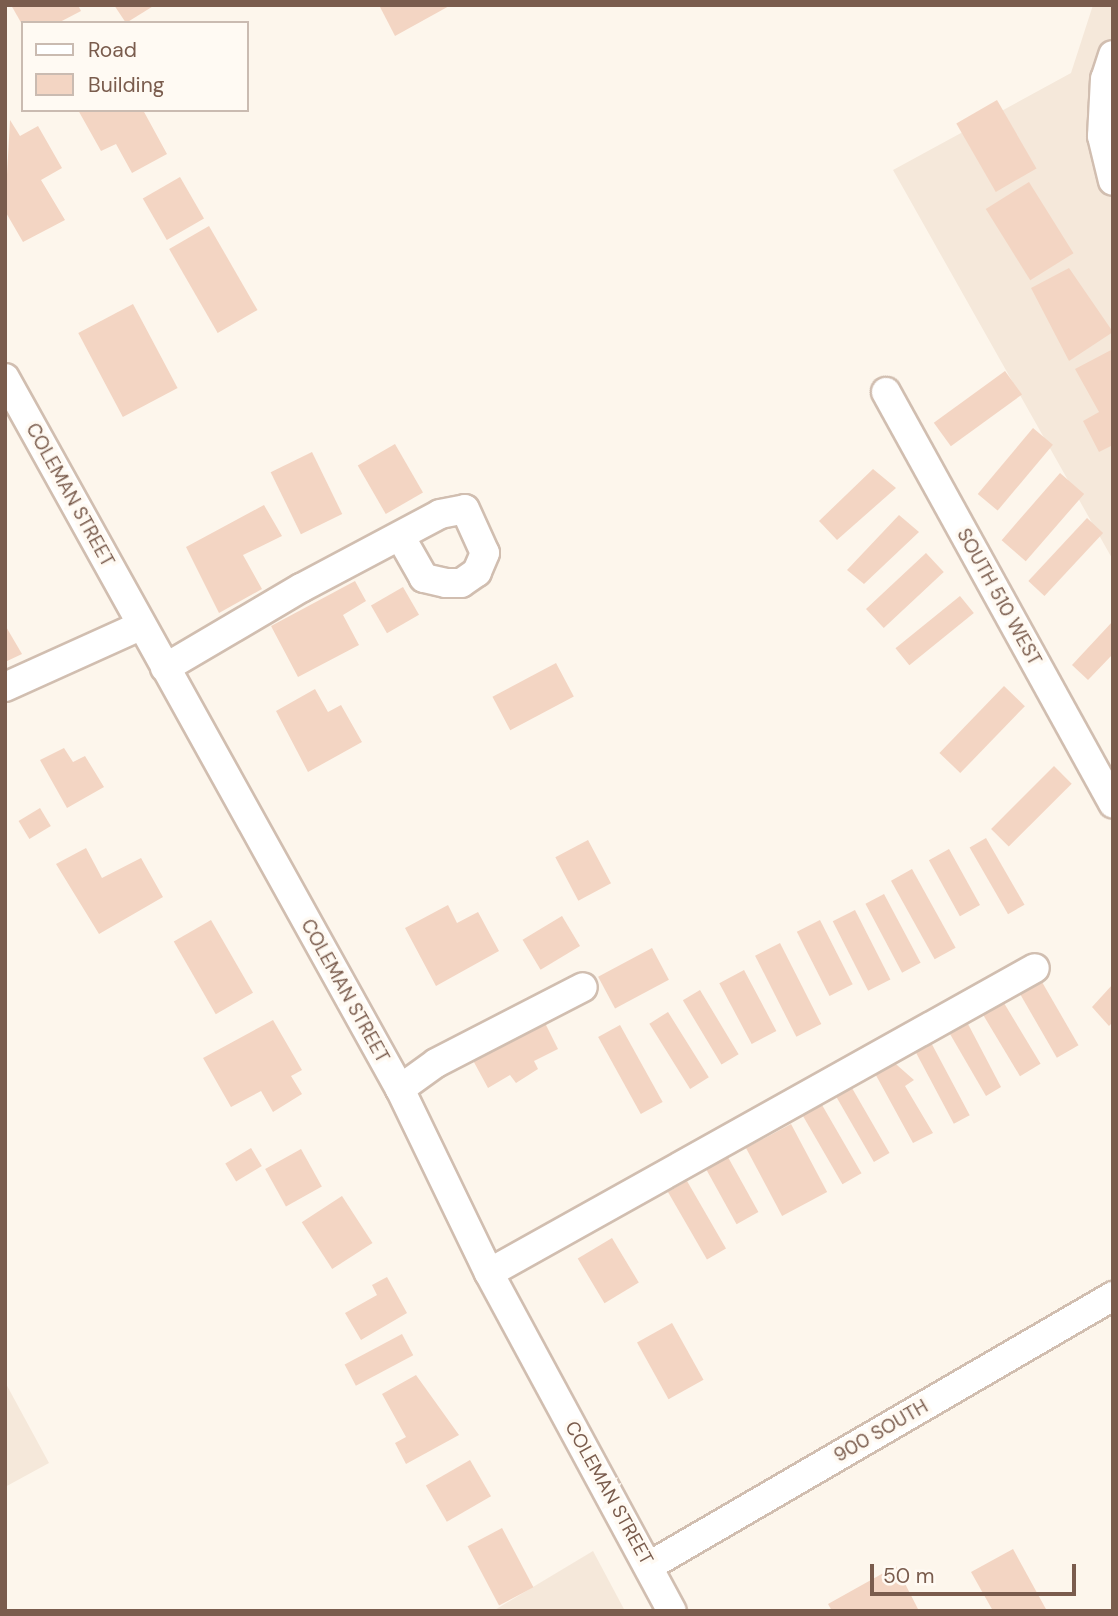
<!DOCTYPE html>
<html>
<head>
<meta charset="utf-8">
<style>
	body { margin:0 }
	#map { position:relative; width:1118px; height:1616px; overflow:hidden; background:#fdf6ec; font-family:"DM Sans",sans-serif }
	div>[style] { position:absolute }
	.residential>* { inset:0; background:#f5e8da }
	.building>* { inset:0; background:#f3d5c3; transform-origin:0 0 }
	.roads { filter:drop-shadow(2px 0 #d1beb0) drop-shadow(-2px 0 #d1beb0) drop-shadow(0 2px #d1beb0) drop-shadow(0 -2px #d1beb0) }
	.minor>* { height:28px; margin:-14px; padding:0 14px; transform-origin:14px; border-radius:14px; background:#fff }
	span { translate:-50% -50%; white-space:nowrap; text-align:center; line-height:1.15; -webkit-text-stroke:7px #fffaf3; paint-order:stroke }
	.street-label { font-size:19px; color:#7a5c4d }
	.frame { position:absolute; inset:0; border:7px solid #7a5c4d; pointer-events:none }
	.legend { position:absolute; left:21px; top:21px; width:228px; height:91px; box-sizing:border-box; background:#fffaf3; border:2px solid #cabbb1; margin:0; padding:9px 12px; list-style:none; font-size:21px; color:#7a5c4d }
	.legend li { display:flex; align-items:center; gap:14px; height:35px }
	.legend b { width:35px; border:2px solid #cabbb1 }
	.scale { position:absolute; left:870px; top:1564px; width:206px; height:32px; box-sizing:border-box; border:4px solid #7a5c4d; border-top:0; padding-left:9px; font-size:21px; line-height:24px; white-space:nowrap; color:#7a5c4d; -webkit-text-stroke:5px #fffaf3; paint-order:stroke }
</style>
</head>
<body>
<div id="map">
	<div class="residential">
		<i style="clip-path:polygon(1093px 5px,1113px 5px,1113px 560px,893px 170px,1071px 73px)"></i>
		<i style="clip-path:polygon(5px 1382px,49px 1463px,5px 1487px)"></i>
		<i style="clip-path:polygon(593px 1551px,625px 1611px,493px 1611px)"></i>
	</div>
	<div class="building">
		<i style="clip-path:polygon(11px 5px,78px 5px,81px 11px,58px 23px,23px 26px)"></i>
		<i style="clip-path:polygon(114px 5px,155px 5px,126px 23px)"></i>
		<i style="clip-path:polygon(379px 5px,451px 5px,395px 36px)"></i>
		<i style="left:997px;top:100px;width:79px;height:47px;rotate:60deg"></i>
		<i style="clip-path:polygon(78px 110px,143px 110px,167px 154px,132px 173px,116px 144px,101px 151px)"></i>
		<i style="clip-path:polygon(10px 120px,20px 136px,38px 126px,62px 168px,41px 180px,65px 220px,23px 242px,5px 211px)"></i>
		<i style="left:180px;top:177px;width:48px;height:43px;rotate:60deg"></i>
		<i style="left:1029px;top:182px;width:84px;height:51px;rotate:58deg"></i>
		<i style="left:209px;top:226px;width:97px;height:46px;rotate:60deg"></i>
		<i style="clip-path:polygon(1069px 268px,1113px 332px,1069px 361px,1031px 288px)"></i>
		<i style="left:133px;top:304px;width:95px;height:62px;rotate:62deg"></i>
		<i style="clip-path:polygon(1113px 349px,1113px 445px,1099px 452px,1083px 421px,1099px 412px,1075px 369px)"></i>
		<i style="left:1005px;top:371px;width:29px;height:88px;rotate:54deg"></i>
		<i style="left:1033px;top:428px;width:26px;height:86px;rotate:40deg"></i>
		<i style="left:395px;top:444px;width:56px;height:43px;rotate:60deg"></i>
		<i style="left:312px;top:452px;width:69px;height:46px;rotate:64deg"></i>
		<i style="clip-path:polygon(873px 469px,896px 488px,837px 540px,819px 521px)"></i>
		<i style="left:1060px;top:473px;width:32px;height:89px;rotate:41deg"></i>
		<i style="clip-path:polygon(264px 505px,282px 536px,243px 555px,262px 589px,219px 613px,186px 547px)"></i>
		<i style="clip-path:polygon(899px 515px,919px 532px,864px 584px,847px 570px)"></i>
		<i style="left:1087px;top:518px;width:22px;height:86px;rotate:43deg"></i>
		<i style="left:926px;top:553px;width:26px;height:82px;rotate:47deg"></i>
		<i style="clip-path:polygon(355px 581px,366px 601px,343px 615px,359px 645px,298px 677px,271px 626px)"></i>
		<i style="left:403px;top:587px;width:32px;height:37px;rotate:60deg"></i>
		<i style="left:960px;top:596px;width:22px;height:83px;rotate:51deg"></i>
		<i style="clip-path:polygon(1113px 621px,1113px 654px,1088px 680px,1072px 665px)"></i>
		<i style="clip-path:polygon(5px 625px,22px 654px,5px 662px)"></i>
		<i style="left:556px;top:663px;width:38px;height:72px;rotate:62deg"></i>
		<i style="left:1004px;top:686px;width:29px;height:93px;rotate:44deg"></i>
		<i style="clip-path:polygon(315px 689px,328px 712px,341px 705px,362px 742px,308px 772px,276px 711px)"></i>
		<i style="clip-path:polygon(64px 748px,73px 762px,85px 756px,104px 787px,67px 808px,40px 760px)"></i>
		<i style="left:1054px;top:766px;width:25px;height:89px;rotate:45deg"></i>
		<i style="left:40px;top:808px;width:21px;height:25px;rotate:59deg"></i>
		<i style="left:986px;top:838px;width:77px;height:19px;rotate:60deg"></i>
		<i style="left:588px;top:840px;width:49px;height:37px;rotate:62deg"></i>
		<i style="clip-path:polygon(86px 848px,102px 878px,141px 858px,163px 897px,99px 934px,56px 864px)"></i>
		<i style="left:949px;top:849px;width:64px;height:23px;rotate:61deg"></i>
		<i style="left:912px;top:869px;width:90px;height:24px;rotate:61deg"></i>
		<i style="left:884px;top:894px;width:78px;height:21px;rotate:62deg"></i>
		<i style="clip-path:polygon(448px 905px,457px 923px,478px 912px,499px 951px,436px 986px,405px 928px)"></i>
		<i style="left:855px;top:910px;width:78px;height:25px;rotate:63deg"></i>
		<i style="left:562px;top:916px;width:35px;height:46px;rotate:59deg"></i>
		<i style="left:211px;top:920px;width:84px;height:43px;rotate:60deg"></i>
		<i style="left:820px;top:920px;width:72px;height:26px;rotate:63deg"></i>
		<i style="left:780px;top:943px;width:91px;height:28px;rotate:63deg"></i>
		<i style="left:652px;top:948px;width:36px;height:61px;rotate:62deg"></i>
		<i style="left:744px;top:970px;width:69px;height:28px;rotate:62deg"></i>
		<i style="left:1042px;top:982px;width:73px;height:25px;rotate:60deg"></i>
		<i style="clip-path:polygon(1113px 984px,1113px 1022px,1109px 1026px,1092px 1007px)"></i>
		<i style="left:700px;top:990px;width:75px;height:20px;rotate:59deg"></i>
		<i style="left:1004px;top:1003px;width:71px;height:24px;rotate:59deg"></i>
		<i style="left:668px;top:1012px;width:77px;height:22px;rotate:58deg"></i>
		<i style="clip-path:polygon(541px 1015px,558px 1049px,534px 1061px,538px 1069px,516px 1083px,510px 1075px,488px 1088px,469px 1053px)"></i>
		<i style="clip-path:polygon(273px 1020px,302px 1070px,291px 1076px,302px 1094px,273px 1112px,261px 1091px,231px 1107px,203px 1058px)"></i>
		<i style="clip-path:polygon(968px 1024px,1001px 1087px,986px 1096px,950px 1034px)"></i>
		<i style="left:620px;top:1025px;width:88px;height:25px;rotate:61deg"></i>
		<i style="left:927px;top:1035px;width:91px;height:18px;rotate:62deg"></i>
		<i style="clip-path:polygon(889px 1058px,914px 1080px,905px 1086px,933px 1133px,913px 1143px,872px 1068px)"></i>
		<i style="left:852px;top:1088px;width:75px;height:18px;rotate:60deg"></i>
		<i style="left:818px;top:1098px;width:87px;height:22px;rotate:60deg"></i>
		<i style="left:791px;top:1124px;width:77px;height:51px;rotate:62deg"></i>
		<i style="left:251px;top:1148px;width:21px;height:30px;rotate:59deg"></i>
		<i style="left:301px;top:1149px;width:43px;height:41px;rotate:61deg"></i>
		<i style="left:724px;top:1150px;width:71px;height:25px;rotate:61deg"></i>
		<i style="left:687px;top:1181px;width:78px;height:22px;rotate:60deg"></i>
		<i style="left:342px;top:1196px;width:56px;height:48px;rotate:57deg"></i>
		<i style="left:612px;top:1238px;width:52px;height:40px;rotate:59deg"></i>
		<i style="clip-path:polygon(387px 1277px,407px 1313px,361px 1340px,345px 1313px,377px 1295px,372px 1285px)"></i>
		<i style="left:672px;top:1323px;width:65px;height:40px;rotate:61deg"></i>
		<i style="left:402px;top:1334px;width:24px;height:65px;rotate:62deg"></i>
		<i style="clip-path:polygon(416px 1375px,459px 1435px,406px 1464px,395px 1443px,406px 1437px,382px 1394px)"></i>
		<i style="left:470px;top:1460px;width:42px;height:51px;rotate:60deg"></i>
		<i style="left:502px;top:1528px;width:67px;height:39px;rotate:62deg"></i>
		<i style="clip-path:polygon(1013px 1549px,1047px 1611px,993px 1611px,971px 1572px)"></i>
		<i style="clip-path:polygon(896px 1566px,919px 1611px,832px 1611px,828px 1604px)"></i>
	</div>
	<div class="roads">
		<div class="minor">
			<i style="left:1113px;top:55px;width:25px;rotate:108deg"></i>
			<i style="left:1105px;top:79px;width:57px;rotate:93deg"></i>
			<i style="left:1102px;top:136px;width:46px;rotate:76.3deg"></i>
			<i style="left:5px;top:378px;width:813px;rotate:60.95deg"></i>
			<i style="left:400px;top:1089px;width:204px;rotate:64.2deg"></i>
			<i style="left:489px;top:1273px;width:384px;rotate:61.6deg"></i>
			<i style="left:886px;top:392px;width:470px;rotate:61.1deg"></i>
			<i style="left:165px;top:668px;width:158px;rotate:-30.5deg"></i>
			<i style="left:301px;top:588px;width:157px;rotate:-28deg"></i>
			<i style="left:440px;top:514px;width:25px;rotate:-11deg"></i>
			<i style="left:465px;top:509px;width:48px;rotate:65.6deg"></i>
			<i style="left:485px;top:553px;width:21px;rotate:113deg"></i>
			<i style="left:477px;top:572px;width:19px;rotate:145deg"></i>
			<i style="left:461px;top:583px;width:15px;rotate:180deg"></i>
			<i style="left:446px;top:583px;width:23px;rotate:-167deg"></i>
			<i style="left:424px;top:578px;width:48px;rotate:-119.7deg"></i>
			<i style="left:5px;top:687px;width:150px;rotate:-24.3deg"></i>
			<i style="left:400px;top:1089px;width:44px;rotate:-35.8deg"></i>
			<i style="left:436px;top:1063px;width:165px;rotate:-27.3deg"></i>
			<i style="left:489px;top:1273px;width:625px;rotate:-29.19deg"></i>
			<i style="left:649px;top:1566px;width:537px;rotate:-30.19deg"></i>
		</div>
	</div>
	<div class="street-label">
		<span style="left:70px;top:495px;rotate:61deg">COLEMAN STREET</span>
		<span style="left:999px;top:597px;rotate:61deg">SOUTH 510 WEST</span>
		<span style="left:345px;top:991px;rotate:61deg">COLEMAN STREET</span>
		<span style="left:881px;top:1431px;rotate:-30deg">900 SOUTH</span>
		<span style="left:609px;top:1493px;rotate:61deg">COLEMAN STREET</span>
	</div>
	<div class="frame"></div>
	<ul class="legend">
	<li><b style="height:9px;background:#fff"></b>Road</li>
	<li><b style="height:19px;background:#f3d5c3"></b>Building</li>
	</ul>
	<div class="scale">50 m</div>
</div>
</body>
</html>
